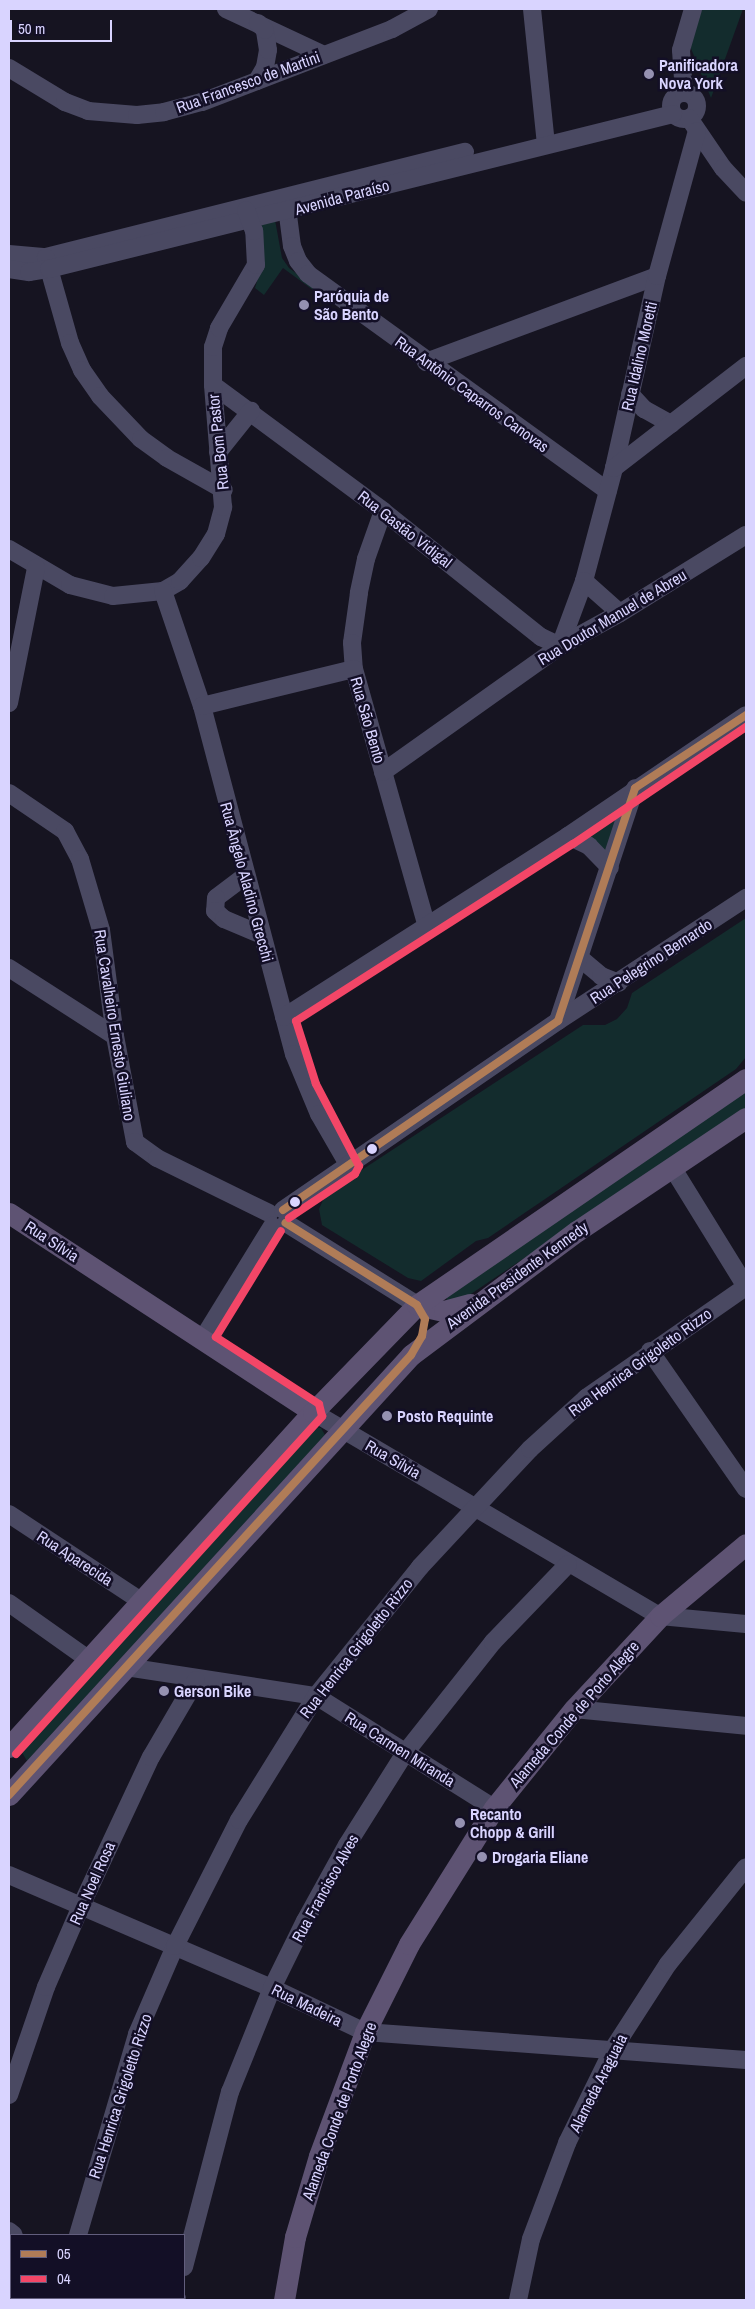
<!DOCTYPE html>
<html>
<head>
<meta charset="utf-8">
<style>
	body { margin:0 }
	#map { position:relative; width:755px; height:2309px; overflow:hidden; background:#161421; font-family:"Archivo Narrow",sans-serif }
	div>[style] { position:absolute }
	.green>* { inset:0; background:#132c2d }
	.minor>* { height:18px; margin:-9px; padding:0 9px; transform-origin:9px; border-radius:9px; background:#4a4962 }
	.minor>.ring { margin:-9px; padding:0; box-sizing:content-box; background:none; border:18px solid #4a4962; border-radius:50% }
	.major>* { height:21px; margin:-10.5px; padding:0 10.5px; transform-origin:10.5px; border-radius:10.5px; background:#5e5373 }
	.bus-1>* { height:8px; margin:-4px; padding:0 4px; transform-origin:4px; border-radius:4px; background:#b07c57 }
	.bus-2>* { height:8px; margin:-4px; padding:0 4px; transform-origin:4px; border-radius:4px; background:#f34667 }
	.dots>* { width:14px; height:14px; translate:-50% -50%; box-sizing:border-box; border:2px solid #130f26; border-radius:50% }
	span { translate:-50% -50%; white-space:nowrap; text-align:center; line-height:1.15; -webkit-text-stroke:5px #130f26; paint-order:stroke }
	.poi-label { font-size:16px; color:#d9d4ff; font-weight:700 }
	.left { translate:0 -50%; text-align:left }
	.street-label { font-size:16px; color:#d9d4ff }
	.frame { position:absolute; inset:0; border:10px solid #d9d4ff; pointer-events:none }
	.legend { position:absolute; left:10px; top:2234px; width:175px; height:65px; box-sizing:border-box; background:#130f26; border:1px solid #625e7d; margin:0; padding:6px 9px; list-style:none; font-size:15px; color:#d9d4ff }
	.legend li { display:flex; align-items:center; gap:10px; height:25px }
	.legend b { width:25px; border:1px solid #625e7d }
	.scale { position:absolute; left:10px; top:20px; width:102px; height:22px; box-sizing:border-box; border:2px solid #d9d4ff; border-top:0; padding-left:6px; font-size:15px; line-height:18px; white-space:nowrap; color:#d9d4ff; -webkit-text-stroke:4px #130f26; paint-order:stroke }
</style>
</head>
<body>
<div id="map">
	<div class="green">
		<i style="clip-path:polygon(702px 9px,743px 9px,711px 98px,690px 46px)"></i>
		<i style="clip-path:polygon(267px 220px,275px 220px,282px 258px,289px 268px,338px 304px,332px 304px,283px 268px,264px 295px,255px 288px,261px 268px,259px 228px)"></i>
		<i style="clip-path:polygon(628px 802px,610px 857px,580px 833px)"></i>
		<i style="clip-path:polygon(746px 918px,746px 1057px,736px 1069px,488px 1238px,476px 1241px,421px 1281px,408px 1278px,322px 1225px,319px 1209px,324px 1198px,351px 1177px,583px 1025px,605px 1025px,617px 1019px,627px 1008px,632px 993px)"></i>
		<i style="clip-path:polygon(746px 1085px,746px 1109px,456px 1304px,446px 1305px,447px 1296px)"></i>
		<i style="clip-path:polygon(314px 1427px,321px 1428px,325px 1435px,27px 1761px,20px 1749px)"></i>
	</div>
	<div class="minor">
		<i style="left:226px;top:9px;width:108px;rotate:25.1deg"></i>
		<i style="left:532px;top:9px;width:136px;rotate:84.1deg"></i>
		<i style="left:9px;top:68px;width:66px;rotate:31.3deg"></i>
		<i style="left:65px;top:102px;width:25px;rotate:21deg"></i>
		<i style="left:88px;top:111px;width:49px;rotate:4.7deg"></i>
		<i style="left:137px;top:115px;width:27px;rotate:-6deg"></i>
		<i style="left:164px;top:112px;width:39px;rotate:-15deg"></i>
		<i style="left:202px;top:102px;width:204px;rotate:-21deg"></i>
		<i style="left:392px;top:29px;width:42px;rotate:-28.4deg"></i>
		<i style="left:257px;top:81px;width:16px;rotate:-60deg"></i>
		<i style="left:265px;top:67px;width:17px;rotate:-80deg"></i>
		<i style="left:268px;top:50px;width:20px;rotate:-99deg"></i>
		<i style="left:265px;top:30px;width:10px;rotate:-135deg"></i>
		<i class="ring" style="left:671px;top:93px;width:8px;height:8px"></i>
		<i style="left:684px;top:93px;width:43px;rotate:-94deg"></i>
		<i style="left:681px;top:50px;width:43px;rotate:-73.7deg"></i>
		<i style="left:689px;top:118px;width:60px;rotate:55.8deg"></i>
		<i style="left:723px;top:168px;width:34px;rotate:47deg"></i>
		<i style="left:286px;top:200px;width:46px;rotate:82.6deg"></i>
		<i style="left:292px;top:246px;width:16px;rotate:68deg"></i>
		<i style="left:298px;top:261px;width:16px;rotate:52deg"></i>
		<i style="left:308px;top:274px;width:370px;rotate:35.9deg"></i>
		<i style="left:9px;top:254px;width:37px;rotate:5deg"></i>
		<i style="left:46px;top:257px;width:432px;rotate:-14.1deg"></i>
		<i style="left:46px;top:258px;width:88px;rotate:74.2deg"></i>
		<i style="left:70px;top:343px;width:30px;rotate:66deg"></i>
		<i style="left:82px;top:370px;width:32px;rotate:55deg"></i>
		<i style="left:100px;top:396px;width:59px;rotate:46.4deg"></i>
		<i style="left:141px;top:439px;width:32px;rotate:36deg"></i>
		<i style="left:167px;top:458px;width:65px;rotate:29.3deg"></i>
		<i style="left:9px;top:269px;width:20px;rotate:9deg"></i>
		<i style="left:29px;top:272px;width:20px;rotate:-9deg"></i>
		<i style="left:49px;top:269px;width:643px;rotate:-13.95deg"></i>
		<i style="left:426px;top:362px;width:246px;rotate:-20.4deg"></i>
		<i style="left:213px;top:385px;width:212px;rotate:36.5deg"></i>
		<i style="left:383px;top:511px;width:202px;rotate:38.6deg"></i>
		<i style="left:541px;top:637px;width:21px;rotate:25deg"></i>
		<i style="left:560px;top:646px;width:69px;rotate:-69.7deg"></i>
		<i style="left:584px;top:581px;width:117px;rotate:-75.1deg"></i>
		<i style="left:614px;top:468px;width:197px;rotate:-77.4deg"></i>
		<i style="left:657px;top:276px;width:150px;rotate:-74.6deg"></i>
		<i style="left:630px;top:394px;width:21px;rotate:47deg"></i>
		<i style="left:644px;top:409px;width:31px;rotate:29deg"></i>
		<i style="left:218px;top:452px;width:53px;rotate:-51.2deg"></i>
		<i style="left:614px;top:468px;width:167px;rotate:-37.7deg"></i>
		<i style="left:383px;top:511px;width:51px;rotate:109.5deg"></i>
		<i style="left:366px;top:559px;width:35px;rotate:102deg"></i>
		<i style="left:359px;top:593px;width:50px;rotate:98deg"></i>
		<i style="left:352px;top:643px;width:26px;rotate:86deg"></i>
		<i style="left:354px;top:669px;width:268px;rotate:74.2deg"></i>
		<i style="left:9px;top:549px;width:71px;rotate:30.5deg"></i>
		<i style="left:70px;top:585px;width:44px;rotate:14.3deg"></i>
		<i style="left:113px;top:596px;width:50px;rotate:-5.7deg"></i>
		<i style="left:163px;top:591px;width:20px;rotate:-30deg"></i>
		<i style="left:180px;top:581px;width:31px;rotate:-48deg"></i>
		<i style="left:201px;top:558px;width:28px;rotate:-58deg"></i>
		<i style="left:216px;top:534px;width:28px;rotate:-75deg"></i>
		<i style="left:223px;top:507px;width:122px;rotate:-94.7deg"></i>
		<i style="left:213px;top:385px;width:38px;rotate:-90deg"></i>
		<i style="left:213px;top:347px;width:20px;rotate:-72deg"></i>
		<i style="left:219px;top:328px;width:73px;rotate:-59.6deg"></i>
		<i style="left:256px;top:265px;width:34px;rotate:-93deg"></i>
		<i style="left:254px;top:231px;width:22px;rotate:-111deg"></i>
		<i style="left:584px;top:581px;width:48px;rotate:41.6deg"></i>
		<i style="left:163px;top:591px;width:121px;rotate:71.3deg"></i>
		<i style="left:202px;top:706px;width:360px;rotate:75.2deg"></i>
		<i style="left:294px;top:1054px;width:65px;rotate:67.4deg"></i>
		<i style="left:319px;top:1114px;width:60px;rotate:60deg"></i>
		<i style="left:9px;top:703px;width:138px;rotate:-78.7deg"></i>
		<i style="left:202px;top:706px;width:156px;rotate:-13.7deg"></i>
		<i style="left:383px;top:772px;width:217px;rotate:-35.4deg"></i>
		<i style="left:560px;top:646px;width:68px;rotate:-28.8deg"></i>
		<i style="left:620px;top:613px;width:148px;rotate:-31.8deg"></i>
		<i style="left:9px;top:793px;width:68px;rotate:34.2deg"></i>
		<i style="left:65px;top:831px;width:32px;rotate:62deg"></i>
		<i style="left:80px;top:859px;width:74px;rotate:73.5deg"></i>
		<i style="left:101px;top:930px;width:107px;rotate:82.5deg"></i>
		<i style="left:115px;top:1036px;width:108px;rotate:79.3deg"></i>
		<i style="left:135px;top:1142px;width:27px;rotate:36deg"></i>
		<i style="left:157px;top:1158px;width:125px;rotate:26.2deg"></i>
		<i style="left:568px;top:836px;width:23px;rotate:25deg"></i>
		<i style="left:589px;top:846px;width:30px;rotate:46deg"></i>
		<i style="left:245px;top:876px;width:36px;rotate:143deg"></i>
		<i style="left:216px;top:898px;width:13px;rotate:94deg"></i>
		<i style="left:215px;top:911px;width:12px;rotate:42deg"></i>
		<i style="left:224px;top:919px;width:39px;rotate:23deg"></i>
		<i style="left:581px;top:959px;width:26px;rotate:40deg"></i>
		<i style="left:601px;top:976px;width:19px;rotate:21deg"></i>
		<i style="left:9px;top:968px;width:126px;rotate:32.7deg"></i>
		<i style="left:284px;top:1017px;width:337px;rotate:-32.5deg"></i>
		<i style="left:568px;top:836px;width:215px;rotate:-34.2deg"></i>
		<i style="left:558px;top:1021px;width:245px;rotate:-71.7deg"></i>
		<i style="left:672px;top:1167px;width:141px;rotate:58.3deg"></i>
		<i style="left:283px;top:1210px;width:334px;rotate:-34.5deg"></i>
		<i style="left:558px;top:1021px;width:225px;rotate:-33.2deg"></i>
		<i style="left:286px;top:1223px;width:155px;rotate:32deg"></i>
		<i style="left:202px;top:1340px;width:134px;rotate:-58.4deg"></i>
		<i style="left:650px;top:1351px;width:168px;rotate:55.2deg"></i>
		<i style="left:313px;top:1412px;width:403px;rotate:30.5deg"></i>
		<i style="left:660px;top:1616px;width:86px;rotate:5.3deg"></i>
		<i style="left:9px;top:1514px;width:158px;rotate:33.4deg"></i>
		<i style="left:9px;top:1603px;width:97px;rotate:35.3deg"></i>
		<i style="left:126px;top:1667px;width:192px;rotate:8.7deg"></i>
		<i style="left:316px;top:1696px;width:210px;rotate:32.2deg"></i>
		<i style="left:574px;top:1709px;width:173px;rotate:5.6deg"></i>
		<i style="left:9px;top:1875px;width:286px;rotate:23.3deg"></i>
		<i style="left:272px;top:1988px;width:103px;rotate:25.3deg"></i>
		<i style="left:365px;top:2032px;width:382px;rotate:4.2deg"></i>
		<i style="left:9px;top:2095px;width:114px;rotate:-71.1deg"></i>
		<i style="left:46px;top:1987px;width:90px;rotate:-66.6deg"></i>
		<i style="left:82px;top:1904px;width:162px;rotate:-64.9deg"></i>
		<i style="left:151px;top:1757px;width:89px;rotate:-59.7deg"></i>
		<i style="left:9px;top:2231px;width:6px;rotate:39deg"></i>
		<i style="left:78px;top:2235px;width:209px;rotate:-73.6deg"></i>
		<i style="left:137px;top:2034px;width:96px;rotate:-66.6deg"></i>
		<i style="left:175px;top:1946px;width:141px;rotate:-63.1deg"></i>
		<i style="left:239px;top:1820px;width:146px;rotate:-58.2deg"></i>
		<i style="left:316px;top:1696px;width:166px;rotate:-51.1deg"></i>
		<i style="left:420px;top:1567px;width:161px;rotate:-47deg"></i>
		<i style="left:530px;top:1449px;width:76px;rotate:-42.3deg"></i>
		<i style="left:586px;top:1398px;width:195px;rotate:-34.8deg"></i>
		<i style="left:184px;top:2267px;width:181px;rotate:-75.3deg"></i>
		<i style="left:230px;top:2092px;width:112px;rotate:-68deg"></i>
		<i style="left:272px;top:1988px;width:75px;rotate:-63.8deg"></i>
		<i style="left:305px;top:1921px;width:87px;rotate:-61.1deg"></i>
		<i style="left:347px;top:1845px;width:109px;rotate:-57.8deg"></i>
		<i style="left:405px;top:1753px;width:142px;rotate:-51.6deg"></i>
		<i style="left:493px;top:1642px;width:108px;rotate:-46.1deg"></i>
		<i style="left:89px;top:2298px;width:3px;rotate:45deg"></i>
		<i style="left:64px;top:2300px;width:2px;rotate:-63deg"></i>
		<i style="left:176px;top:2300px;width:2px;rotate:-63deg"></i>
		<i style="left:518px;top:2300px;width:62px;rotate:-78deg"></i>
		<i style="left:531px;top:2239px;width:103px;rotate:-69.4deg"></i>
		<i style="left:567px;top:2143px;width:105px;rotate:-63.9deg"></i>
		<i style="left:613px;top:2049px;width:101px;rotate:-57.1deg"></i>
		<i style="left:668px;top:1964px;width:124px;rotate:-51.2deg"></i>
	</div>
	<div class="major">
		<i style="left:9px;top:1213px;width:363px;rotate:33.2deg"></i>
		<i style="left:417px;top:1305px;width:28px;rotate:13deg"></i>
		<i style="left:444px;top:1311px;width:27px;rotate:-15deg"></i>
		<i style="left:9px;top:1747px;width:452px;rotate:-47.8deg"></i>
		<i style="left:313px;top:1412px;width:149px;rotate:-45.8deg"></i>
		<i style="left:417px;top:1305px;width:399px;rotate:-34.5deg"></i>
		<i style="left:9px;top:1795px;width:596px;rotate:-47.58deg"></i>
		<i style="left:411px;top:1355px;width:207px;rotate:-36.8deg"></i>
		<i style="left:577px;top:1231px;width:203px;rotate:-33.8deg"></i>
		<i style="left:284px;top:2300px;width:64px;rotate:-80.1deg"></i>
		<i style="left:295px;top:2237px;width:84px;rotate:-73.5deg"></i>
		<i style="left:319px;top:2156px;width:132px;rotate:-69.6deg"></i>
		<i style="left:365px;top:2032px;width:98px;rotate:-63.4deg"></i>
		<i style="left:409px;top:1944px;width:160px;rotate:-58deg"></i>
		<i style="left:494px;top:1808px;width:127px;rotate:-51.1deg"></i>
		<i style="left:574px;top:1709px;width:127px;rotate:-47.2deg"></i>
		<i style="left:660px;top:1616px;width:112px;rotate:-39.9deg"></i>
	</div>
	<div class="bus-1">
		<i style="left:283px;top:1210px;width:334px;rotate:-34.5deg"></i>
		<i style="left:558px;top:1021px;width:245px;rotate:-71.7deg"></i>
		<i style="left:635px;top:788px;width:133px;rotate:-33.3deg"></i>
		<i style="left:9px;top:1795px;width:596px;rotate:-47.58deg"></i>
		<i style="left:411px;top:1355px;width:22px;rotate:-60deg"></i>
		<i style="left:422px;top:1336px;width:17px;rotate:-80deg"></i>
		<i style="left:425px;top:1319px;width:16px;rotate:-120deg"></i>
		<i style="left:417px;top:1305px;width:155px;rotate:-148deg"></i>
	</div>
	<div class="bus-2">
		<i style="left:289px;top:1218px;width:79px;rotate:-33.7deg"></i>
		<i style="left:355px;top:1174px;width:9px;rotate:-63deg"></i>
		<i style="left:359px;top:1166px;width:93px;rotate:-117.7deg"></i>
		<i style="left:316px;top:1084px;width:66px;rotate:-107.6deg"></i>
		<i style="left:296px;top:1021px;width:329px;rotate:-32.6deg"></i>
		<i style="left:573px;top:844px;width:209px;rotate:-34.1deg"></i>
		<i style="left:16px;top:1754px;width:456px;rotate:-47.8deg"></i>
		<i style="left:322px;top:1416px;width:12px;rotate:-104deg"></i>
		<i style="left:319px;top:1404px;width:123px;rotate:-147deg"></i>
		<i style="left:216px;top:1337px;width:124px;rotate:-58.5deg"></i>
	</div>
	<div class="dots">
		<i style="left:649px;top:74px;background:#9591b1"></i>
		<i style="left:304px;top:305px;background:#9591b1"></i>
		<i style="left:372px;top:1149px;background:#d9d4ff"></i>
		<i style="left:295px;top:1202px;background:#d9d4ff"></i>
		<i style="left:387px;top:1416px;background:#9591b1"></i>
		<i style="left:164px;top:1691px;background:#9591b1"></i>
		<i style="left:460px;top:1823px;background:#9591b1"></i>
		<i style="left:482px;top:1857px;background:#9591b1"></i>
	</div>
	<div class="poi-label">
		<span class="left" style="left:659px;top:74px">Panificadora<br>Nova York</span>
		<span class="left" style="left:314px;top:305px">Paróquia de<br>São Bento</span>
		<span class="left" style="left:397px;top:1416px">Posto Requinte</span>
		<span class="left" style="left:174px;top:1691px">Gerson Bike</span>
		<span class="left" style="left:470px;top:1823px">Recanto<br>Chopp &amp; Grill</span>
		<span class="left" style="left:492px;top:1857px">Drogaria Eliane</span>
	</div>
	<div class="street-label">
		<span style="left:248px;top:82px;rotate:-20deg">Rua Francesco de Martini</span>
		<span style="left:342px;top:197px;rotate:-15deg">Avenida Paraíso</span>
		<span style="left:639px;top:356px;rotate:-77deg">Rua Idalino Moretti</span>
		<span style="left:472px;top:394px;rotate:36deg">Rua Antônio Caparros Canovas</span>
		<span style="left:218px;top:442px;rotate:-96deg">Rua Bom Pastor</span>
		<span style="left:405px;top:529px;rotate:38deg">Rua Gastão Vidigal</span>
		<span style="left:612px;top:617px;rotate:-31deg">Rua Doutor Manuel de Abreu</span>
		<span style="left:368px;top:720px;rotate:74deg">Rua São Bento</span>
		<span style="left:247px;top:882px;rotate:75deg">Rua Ângelo Aladino Grecchi</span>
		<span style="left:651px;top:961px;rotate:-33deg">Rua Pelegrino Bernardo</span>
		<span style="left:115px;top:1025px;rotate:81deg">Rua Cavalheiro Ernesto Giuliano</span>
		<span style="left:52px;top:1241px;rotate:33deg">Rua Sílvia</span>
		<span style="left:517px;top:1275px;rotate:-36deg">Avenida Presidente Kennedy</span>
		<span style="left:640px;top:1362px;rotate:-36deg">Rua Henrica Grigoletto Rizzo</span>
		<span style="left:393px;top:1459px;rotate:30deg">Rua Sílvia</span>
		<span style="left:75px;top:1558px;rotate:33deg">Rua Aparecida</span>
		<span style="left:356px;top:1648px;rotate:-52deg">Rua Henrica Grigoletto Rizzo</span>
		<span style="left:574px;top:1714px;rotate:-49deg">Alameda Conde de Porto Alegre</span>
		<span style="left:400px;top:1749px;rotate:32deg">Rua Carmen Miranda</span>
		<span style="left:92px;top:1883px;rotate:-66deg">Rua Noel Rosa</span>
		<span style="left:325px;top:1888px;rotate:-61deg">Rua Francisco Alves</span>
		<span style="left:307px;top:2005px;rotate:26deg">Rua Madeira</span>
		<span style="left:598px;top:2083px;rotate:-63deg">Alameda Araguaia</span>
		<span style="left:120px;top:2096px;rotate:-72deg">Rua Henrica Grigoletto Rizzo</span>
		<span style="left:339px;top:2111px;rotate:-70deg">Alameda Conde de Porto Alegre</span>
	</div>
	<div class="frame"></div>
	<ul class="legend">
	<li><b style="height:6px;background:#b07c57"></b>05</li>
	<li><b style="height:6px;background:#f34667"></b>04</li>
	</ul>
	<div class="scale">50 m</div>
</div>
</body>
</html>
